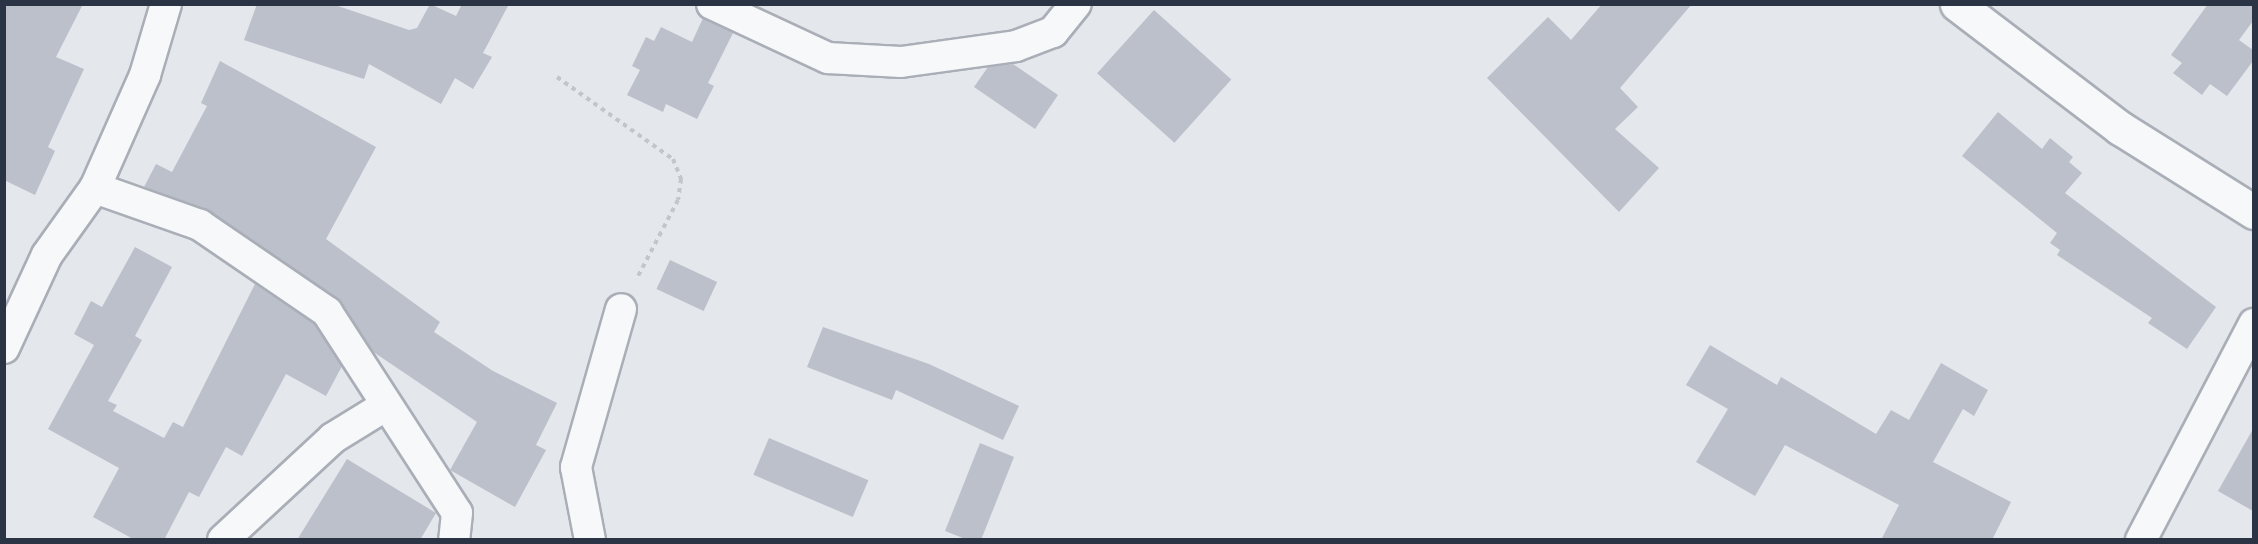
<!DOCTYPE html>
<html>
<head>
<meta charset="utf-8">
<style>
	body { margin:0 }
	#map { position:relative; width:2258px; height:544px; overflow:hidden; background:#e4e7ec; font-family:"DM Sans",sans-serif }
	div>[style] { position:absolute }
	.building>* { inset:0; background:#bbc0ca; transform-origin:0 0 }
	.path>* { height:4px; margin-top:-2px; transform-origin:0; background:repeating-linear-gradient(90deg,#c2c5cb 0 4.5px,transparent 0 9px) }
	.roads { filter:drop-shadow(2px 0 #a9aeb7) drop-shadow(-2px 0 #a9aeb7) drop-shadow(0 2px #a9aeb7) drop-shadow(0 -2px #a9aeb7) }
	.minor>* { height:30px; margin:-15px; padding:0 15px; transform-origin:15px; border-radius:15px; background:#f7f8fa }
	.tertiary>* { height:33px; margin:-16.5px; padding:0 16.5px; transform-origin:16.5px; border-radius:16.5px; background:#f7f8fa }
	span { translate:-50% -50%; white-space:nowrap; text-align:center; line-height:1.15; -webkit-text-stroke:4.5px #f4f6f9; paint-order:stroke }
	.frame { position:absolute; inset:0; border:6px solid #2b3445; pointer-events:none }
</style>
</head>
<body>
<div id="map">
	<div class="building">
		<i style="clip-path:polygon(4px 4px,83px 4px,56px 57px,84px 69px,48px 147px,55px 151px,35px 195px,4px 180px)"></i>
		<i style="clip-path:polygon(257px 4px,332px 4px,409px 30px,417px 28px,430px 4px,456px 16px,462px 4px,509px 4px,483px 53px,492px 57px,473px 89px,455px 78px,441px 104px,369px 64px,364px 79px,244px 40px)"></i>
		<i style="clip-path:polygon(1602px 4px,1692px 4px,1620px 88px,1638px 107px,1615px 129px,1659px 168px,1619px 212px,1487px 78px,1548px 17px,1571px 40px)"></i>
		<i style="clip-path:polygon(2208px 4px,2253px 4px,2253px 21px,2239px 40px,2253px 50px,2253px 61px,2227px 96px,2210px 84px,2202px 95px,2173px 73px,2182px 63px,2171px 55px)"></i>
		<i style="left:1154px;top:10px;width:104px;height:85px;rotate:42deg"></i>
		<i style="clip-path:polygon(703px 18px,733px 33px,708px 83px,714px 86px,697px 119px,666px 104px,663px 112px,627px 95px,640px 70px,632px 66px,646px 37px,654px 41px,661px 27px,692px 42px)"></i>
		<i style="clip-path:polygon(220px 61px,376px 147px,326px 239px,440px 322px,434px 332px,493px 371px,557px 403px,536px 445px,546px 450px,515px 507px,450px 470px,477px 422px,372px 351px,337px 298px,209px 211px,144px 187px,156px 164px,172px 172px,207px 106px,201px 103px)"></i>
		<i style="clip-path:polygon(1013px 64px,1058px 95px,1035px 129px,974px 87px,988px 67px)"></i>
		<i style="clip-path:polygon(1998px 112px,2042px 149px,2050px 138px,2073px 157px,2069px 162px,2082px 173px,2065px 193px,2216px 307px,2187px 349px,2148px 323px,2152px 318px,2057px 255px,2060px 250px,2050px 243px,2057px 233px,1962px 156px)"></i>
		<i style="clip-path:polygon(135px 247px,172px 267px,135px 336px,142px 340px,108px 401px,117px 405px,113px 411px,164px 438px,173px 422px,183px 427px,255px 284px,314px 324px,342px 366px,326px 396px,286px 374px,242px 456px,226px 447px,199px 497px,189px 492px,164px 540px,135px 540px,93px 517px,119px 468px,48px 429px,94px 345px,74px 334px,91px 301px,102px 307px)"></i>
		<i style="left:670px;top:260px;width:52px;height:32px;rotate:25deg"></i>
		<i style="clip-path:polygon(823px 327px,929px 364px,1019px 406px,1003px 440px,896px 390px,892px 400px,807px 367px)"></i>
		<i style="clip-path:polygon(1710px 345px,1777px 385px,1781px 377px,1876px 434px,1891px 410px,1909px 420px,1941px 363px,1988px 390px,1974px 416px,1963px 409px,1933px 462px,2011px 502px,1992px 540px,1881px 540px,1899px 505px,1785px 445px,1755px 496px,1696px 462px,1728px 409px,1686px 385px)"></i>
		<i style="clip-path:polygon(2253px 429px,2253px 511px,2218px 491px)"></i>
		<i style="left:769px;top:438px;width:108px;height:40px;rotate:23deg"></i>
		<i style="clip-path:polygon(980px 443px,1014px 457px,981px 540px,968px 540px,945px 531px)"></i>
		<i style="clip-path:polygon(347px 459px,436px 513px,420px 540px,297px 540px)"></i>
	</div>
	<div class="path">
		<i style="left:557px;top:77px;width:142px;rotate:35.3deg"></i>
		<i style="left:673px;top:159px;width:22px;rotate:68deg"></i>
		<i style="left:681px;top:179px;width:21px;rotate:98deg"></i>
		<i style="left:678px;top:200px;width:90px;rotate:117.7deg"></i>
	</div>
	<div class="roads">
		<div class="minor">
			<i style="left:712px;top:4px;width:128px;rotate:25deg"></i>
			<i style="left:828px;top:58px;width:73px;rotate:3.1deg"></i>
			<i style="left:901px;top:62px;width:116px;rotate:-7.9deg"></i>
			<i style="left:1016px;top:46px;width:40px;rotate:-21deg"></i>
			<i style="left:1053px;top:32px;width:36px;rotate:-51deg"></i>
			<i style="left:95px;top:188px;width:111px;rotate:19.4deg"></i>
			<i style="left:200px;top:225px;width:154px;rotate:34.4deg"></i>
			<i style="left:327px;top:312px;width:239px;rotate:57.1deg"></i>
			<i style="left:457px;top:513px;width:27px;rotate:96deg"></i>
			<i style="left:4px;top:348px;width:102px;rotate:-65.2deg"></i>
			<i style="left:47px;top:255px;width:82px;rotate:-54.4deg"></i>
			<i style="left:95px;top:188px;width:124px;rotate:-66.1deg"></i>
			<i style="left:145px;top:75px;width:74px;rotate:-73.5deg"></i>
			<i style="left:223px;top:540px;width:150px;rotate:-42.8deg"></i>
			<i style="left:333px;top:438px;width:61px;rotate:-31.6deg"></i>
			<i style="left:590px;top:540px;width:74px;rotate:-100.9deg"></i>
			<i style="left:576px;top:467px;width:164px;rotate:-74.1deg"></i>
			<i style="left:2141px;top:540px;width:244px;rotate:-62.4deg"></i>
		</div>
		<div class="tertiary">
			<i style="left:1957px;top:4px;width:205px;rotate:37.3deg"></i>
			<i style="left:2120px;top:128px;width:158px;rotate:32.1deg"></i>
		</div>
	</div>
	<div class="frame"></div>
</div>
</body>
</html>
